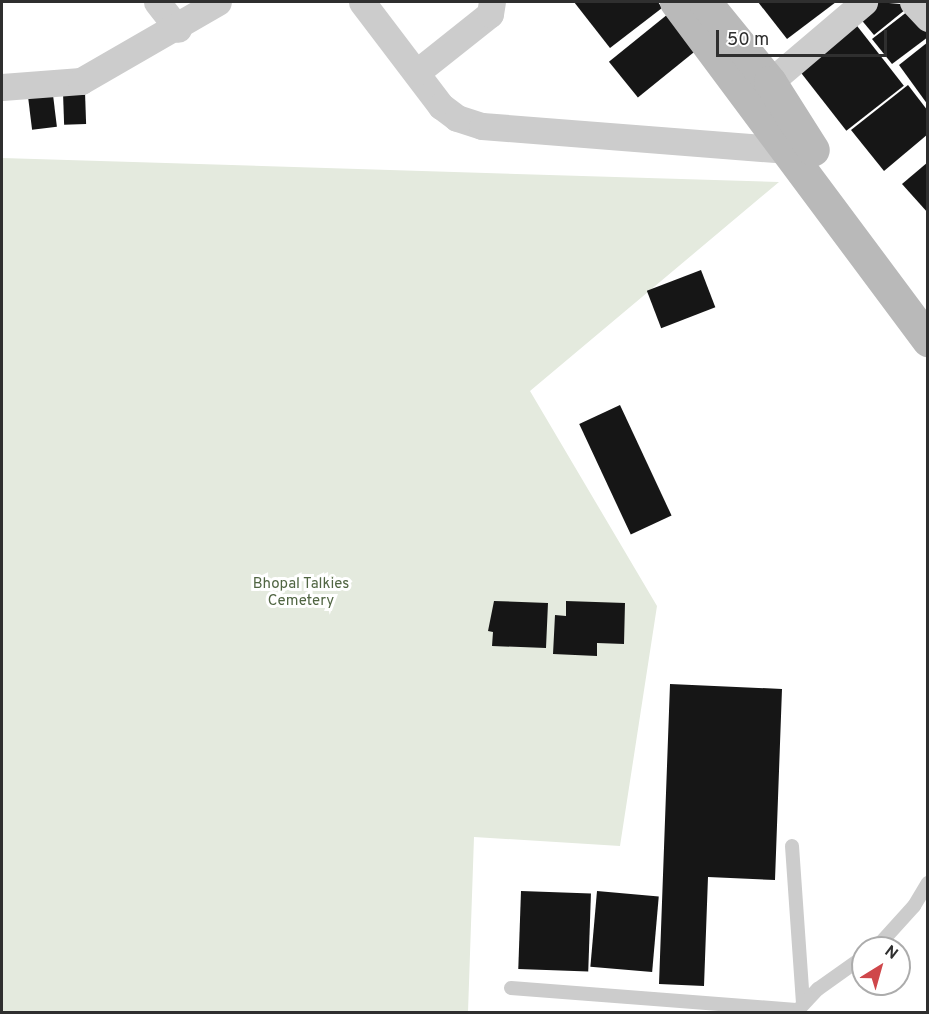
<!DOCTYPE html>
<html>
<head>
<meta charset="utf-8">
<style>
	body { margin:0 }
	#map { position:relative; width:929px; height:1014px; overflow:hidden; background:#fff; font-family:Overpass,sans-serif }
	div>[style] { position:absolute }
	.green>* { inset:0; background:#e4eade }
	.building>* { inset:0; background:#161616; transform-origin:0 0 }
	.service>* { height:14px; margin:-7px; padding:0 7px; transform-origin:7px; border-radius:7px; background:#ccc }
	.minor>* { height:27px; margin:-13.5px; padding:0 13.5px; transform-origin:13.5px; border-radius:13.5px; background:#ccc }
	.secondary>* { height:33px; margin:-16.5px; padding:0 16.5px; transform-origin:16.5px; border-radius:16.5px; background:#b9b9b9 }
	span { translate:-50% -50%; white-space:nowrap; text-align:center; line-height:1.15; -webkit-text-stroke:6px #fff; paint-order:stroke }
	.park-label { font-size:15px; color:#506542 }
	.frame { position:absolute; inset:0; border:3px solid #2f2f2f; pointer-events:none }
	.north { position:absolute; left:851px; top:936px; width:60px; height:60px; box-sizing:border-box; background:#fff; border:2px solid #acacac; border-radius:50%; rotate:37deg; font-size:16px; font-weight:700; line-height:24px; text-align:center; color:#2f2f2f }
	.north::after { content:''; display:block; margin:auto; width:21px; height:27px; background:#cf474b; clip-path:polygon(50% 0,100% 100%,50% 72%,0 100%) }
	.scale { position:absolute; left:716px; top:30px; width:171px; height:27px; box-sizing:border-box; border:3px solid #2f2f2f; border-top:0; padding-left:8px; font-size:18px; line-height:21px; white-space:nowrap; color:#2f2f2f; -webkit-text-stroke:4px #fff; paint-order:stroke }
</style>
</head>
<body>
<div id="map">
	<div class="green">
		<i style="clip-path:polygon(2px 158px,779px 182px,530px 391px,657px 606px,620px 846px,474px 837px,468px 1012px,2px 1012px)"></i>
	</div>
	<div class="building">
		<i style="clip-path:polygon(574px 2px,658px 2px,662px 8px,610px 48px)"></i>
		<i style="clip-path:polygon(758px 2px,836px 2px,787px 39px)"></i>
		<i style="clip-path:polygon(878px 2px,911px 5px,874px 35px,859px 17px)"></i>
		<i style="clip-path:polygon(912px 8px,928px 29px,928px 37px,892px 64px,872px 39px)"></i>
		<i style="left:668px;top:14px;width:46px;height:76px;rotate:51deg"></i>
		<i style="left:854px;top:22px;width:81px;height:73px;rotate:52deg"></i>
		<i style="clip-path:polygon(928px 42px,928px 105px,899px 65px)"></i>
		<i style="clip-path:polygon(908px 85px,928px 111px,928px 134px,884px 171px,851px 130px)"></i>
		<i style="left:85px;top:92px;width:32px;height:22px;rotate:88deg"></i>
		<i style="left:53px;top:95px;width:32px;height:25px;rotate:83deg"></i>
		<i style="clip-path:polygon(928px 162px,928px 213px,902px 184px)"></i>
		<i style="left:701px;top:270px;width:40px;height:58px;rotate:69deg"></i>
		<i style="left:620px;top:405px;width:122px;height:45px;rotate:65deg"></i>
		<i style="clip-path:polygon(494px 601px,548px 603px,546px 648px,492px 646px,493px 632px,488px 631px)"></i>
		<i style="clip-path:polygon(566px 601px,625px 603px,624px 644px,597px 643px,597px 656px,553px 654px,555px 615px,566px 616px)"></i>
		<i style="clip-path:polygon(670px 684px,782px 689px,775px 880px,708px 877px,704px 986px,659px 984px)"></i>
		<i style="left:521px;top:891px;width:70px;height:78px;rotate:2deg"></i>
		<i style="left:597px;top:891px;width:62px;height:76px;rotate:5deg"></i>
	</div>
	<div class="service">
		<i style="left:792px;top:846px;width:156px;rotate:86deg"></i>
		<i style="left:876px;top:948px;width:57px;rotate:-47.9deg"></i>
		<i style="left:914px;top:906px;width:27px;rotate:-59deg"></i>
		<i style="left:511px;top:988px;width:289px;rotate:4.4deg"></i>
		<i style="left:800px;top:1008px;width:26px;rotate:-47deg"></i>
		<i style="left:818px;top:989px;width:55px;rotate:-35.4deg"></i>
	</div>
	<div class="minor">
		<i style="left:157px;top:2px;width:34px;rotate:52deg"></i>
		<i style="left:362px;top:2px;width:131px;rotate:52.8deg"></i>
		<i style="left:441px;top:106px;width:20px;rotate:37deg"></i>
		<i style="left:457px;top:118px;width:26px;rotate:18deg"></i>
		<i style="left:482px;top:126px;width:320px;rotate:4.5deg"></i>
		<i style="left:913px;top:2px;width:22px;rotate:47deg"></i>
		<i style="left:417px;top:72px;width:93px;rotate:-38.5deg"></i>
		<i style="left:490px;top:14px;width:12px;rotate:-81deg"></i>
		<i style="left:2px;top:87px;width:79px;rotate:-4.3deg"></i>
		<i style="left:81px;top:81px;width:158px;rotate:-30deg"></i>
		<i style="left:756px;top:94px;width:142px;rotate:-40.4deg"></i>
	</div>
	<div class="secondary">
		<i style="left:676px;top:2px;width:422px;rotate:53.3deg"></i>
		<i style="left:705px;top:2px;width:103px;rotate:50.9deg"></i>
		<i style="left:770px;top:82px;width:80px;rotate:57.7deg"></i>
	</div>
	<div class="park-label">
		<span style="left:301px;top:593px">Bhopal Talkies<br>Cemetery</span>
	</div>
	<div class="frame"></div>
	<div class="north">N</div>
	<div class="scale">50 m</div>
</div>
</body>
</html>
